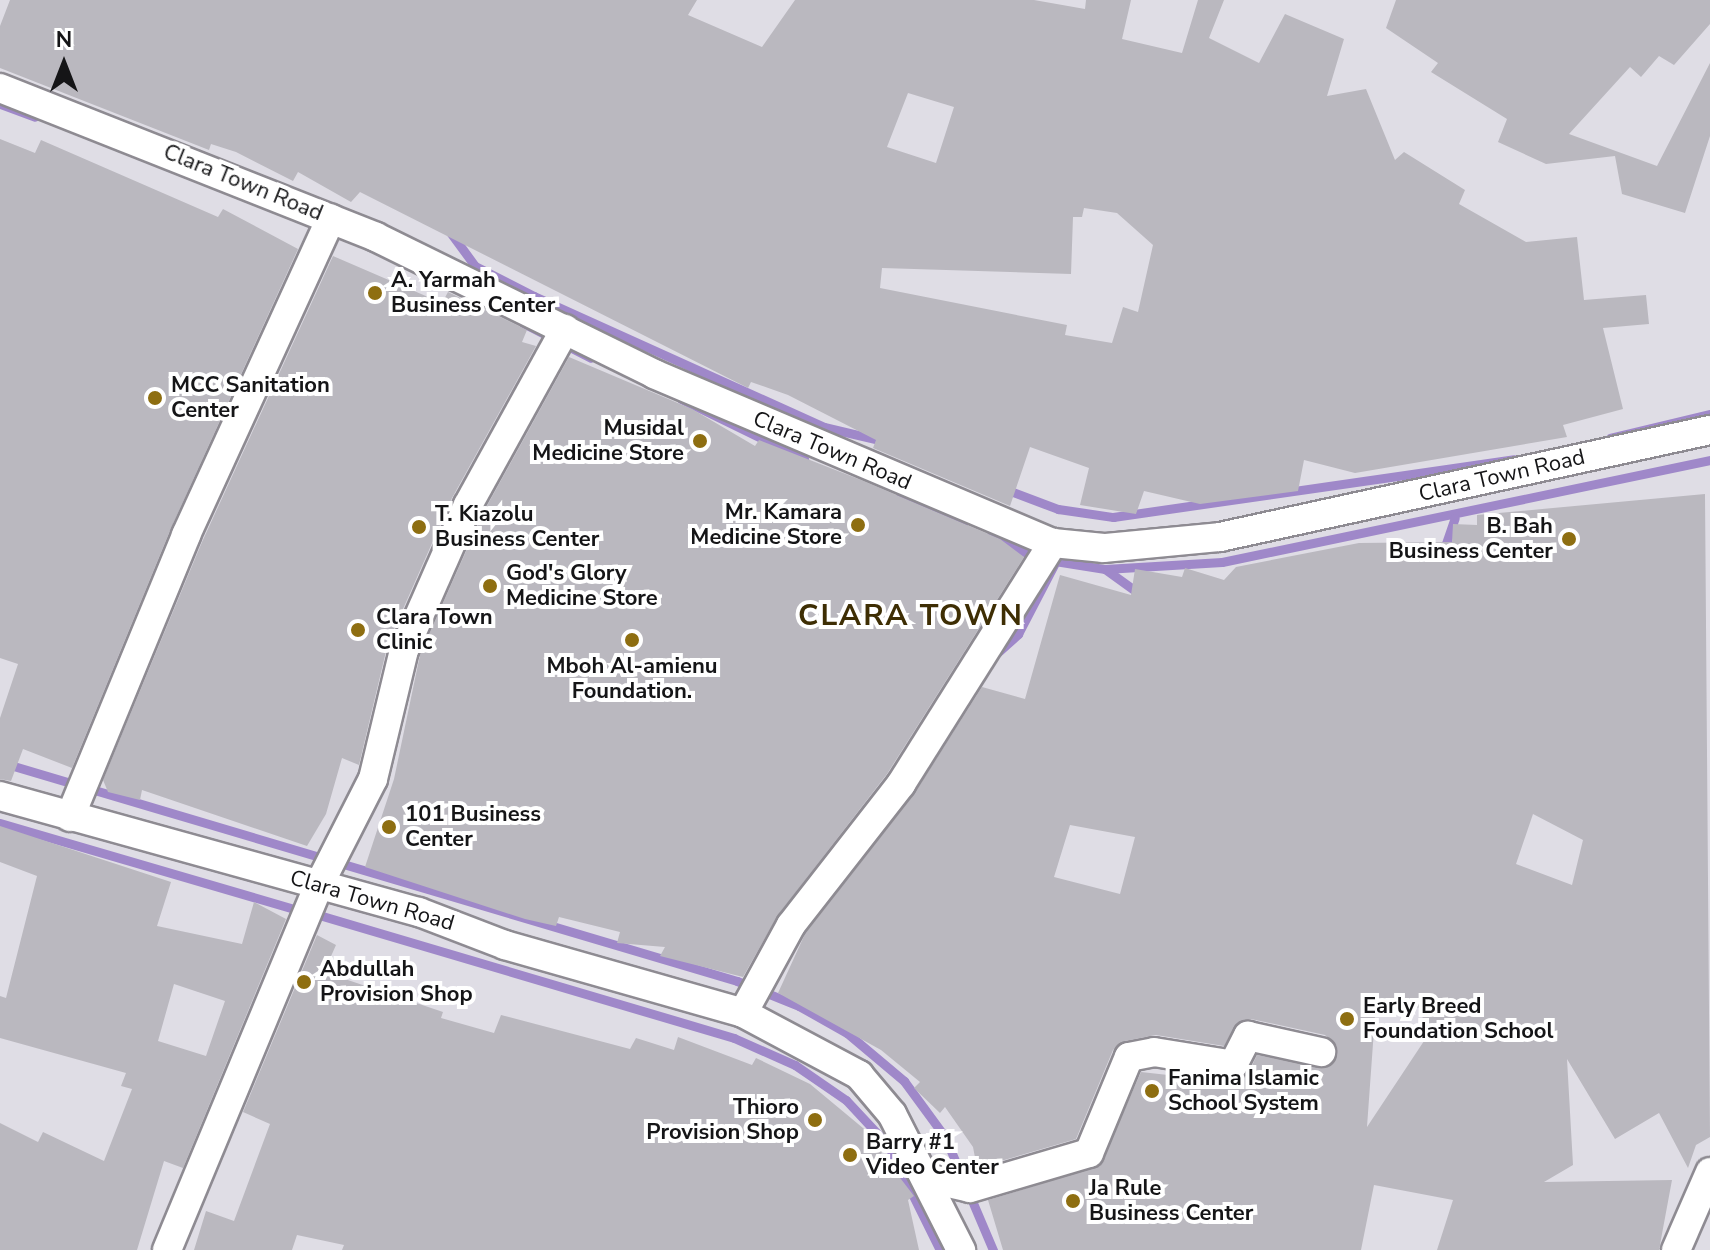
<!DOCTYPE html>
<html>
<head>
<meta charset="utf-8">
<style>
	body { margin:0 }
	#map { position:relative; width:1710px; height:1250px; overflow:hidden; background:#dfdde5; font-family:"Nunito Sans",sans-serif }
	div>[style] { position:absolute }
	.stream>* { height:9px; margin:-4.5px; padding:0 4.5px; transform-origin:4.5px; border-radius:4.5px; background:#9f88c9 }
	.building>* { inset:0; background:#bab8bf }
	.roads { filter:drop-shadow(2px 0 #8e8b92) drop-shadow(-2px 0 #8e8b92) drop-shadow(0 2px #8e8b92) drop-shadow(0 -2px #8e8b92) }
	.street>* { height:28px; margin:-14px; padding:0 14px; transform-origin:14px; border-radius:14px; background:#fff }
	.dots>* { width:22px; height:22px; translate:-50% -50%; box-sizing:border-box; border:4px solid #fff; border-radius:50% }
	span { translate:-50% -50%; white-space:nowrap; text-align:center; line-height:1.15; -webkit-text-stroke:8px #fff; paint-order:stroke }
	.street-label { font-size:22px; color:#151517 }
	.poi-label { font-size:22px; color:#151517; font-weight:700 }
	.left { translate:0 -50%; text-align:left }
	.right { translate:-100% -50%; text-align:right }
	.district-label { font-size:30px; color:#3e2e04; font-weight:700; letter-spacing:2px }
	.north { position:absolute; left:24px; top:24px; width:80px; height:80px; -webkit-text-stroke:6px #fff; paint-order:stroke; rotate:0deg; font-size:22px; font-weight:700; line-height:32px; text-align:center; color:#151517 }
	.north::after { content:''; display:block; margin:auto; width:28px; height:36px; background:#151517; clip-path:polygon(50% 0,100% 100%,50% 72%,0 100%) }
</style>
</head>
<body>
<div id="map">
	<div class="stream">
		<i style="left:0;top:104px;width:37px;rotate:20deg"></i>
		<i style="left:450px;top:232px;width:42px;rotate:53.7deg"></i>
		<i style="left:475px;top:266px;width:66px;rotate:27deg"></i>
		<i style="left:534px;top:296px;width:318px;rotate:24.3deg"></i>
		<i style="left:824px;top:427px;width:66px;rotate:13.2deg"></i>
		<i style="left:523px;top:323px;width:76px;rotate:27.2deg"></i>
		<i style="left:681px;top:399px;width:137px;rotate:26deg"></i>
		<i style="left:1610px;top:438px;width:103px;rotate:-13.5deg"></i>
		<i style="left:1005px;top:489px;width:57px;rotate:20.7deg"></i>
		<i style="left:1058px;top:509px;width:56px;rotate:8.3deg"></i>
		<i style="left:1113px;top:517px;width:405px;rotate:-8.2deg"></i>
		<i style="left:899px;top:498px;width:69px;rotate:21.3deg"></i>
		<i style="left:991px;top:535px;width:51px;rotate:27.1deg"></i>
		<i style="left:1036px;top:558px;width:70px;rotate:9.1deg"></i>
		<i style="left:1105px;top:569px;width:117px;rotate:-3.4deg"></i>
		<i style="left:1222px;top:562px;width:499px;rotate:-11.8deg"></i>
		<i style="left:1443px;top:552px;width:36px;rotate:-71deg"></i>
		<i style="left:1105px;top:569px;width:44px;rotate:35.8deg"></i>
		<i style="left:996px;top:654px;width:30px;rotate:-42deg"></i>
		<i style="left:1018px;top:634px;width:82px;rotate:-62.5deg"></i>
		<i style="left:0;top:762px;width:769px;rotate:16.55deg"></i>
		<i style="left:737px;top:981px;width:67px;rotate:22deg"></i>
		<i style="left:799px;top:1006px;width:55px;rotate:29.4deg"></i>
		<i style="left:847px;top:1033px;width:75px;rotate:40.1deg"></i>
		<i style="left:904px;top:1081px;width:69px;rotate:53.8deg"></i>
		<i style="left:945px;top:1137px;width:123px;rotate:67deg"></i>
		<i style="left:0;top:823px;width:310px;rotate:16.3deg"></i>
		<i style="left:319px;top:915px;width:433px;rotate:16.5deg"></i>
		<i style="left:734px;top:1038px;width:67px;rotate:23.9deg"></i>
		<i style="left:795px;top:1065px;width:62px;rotate:34.5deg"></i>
		<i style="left:846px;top:1100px;width:62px;rotate:47deg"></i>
		<i style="left:888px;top:1145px;width:117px;rotate:63.7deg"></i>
	</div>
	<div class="building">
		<i style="clip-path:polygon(evenodd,10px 0,697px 0,688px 15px,762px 47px,795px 0,1034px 0,1085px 9px,1086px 0,1131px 0,1122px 39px,1182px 53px,1198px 0,1224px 0,1209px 38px,1259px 63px,1285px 14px,1344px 39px,1327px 96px,1366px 89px,1395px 160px,1404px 152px,1465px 190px,1459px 204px,1526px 242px,1577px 237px,1584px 300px,1646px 295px,1649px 324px,1603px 328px,1623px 409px,1563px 425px,1567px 437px,1355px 473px,1304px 460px,1298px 491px,1200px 504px,1144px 491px,1136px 514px,1080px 505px,1089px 468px,1030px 447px,1010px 506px,873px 448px,876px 440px,788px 395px,751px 382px,748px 388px,360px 192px,351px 202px,298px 172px,293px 181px,236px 152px,211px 144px,209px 150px,0 68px,0 26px,10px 0,908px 93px,954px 107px,936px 163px,887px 147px,908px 93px,10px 0,1084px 208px,1117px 213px,1153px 245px,1138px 312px,1123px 307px,1112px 343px,1065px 335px,1067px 325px,880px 288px,882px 268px,1071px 274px,1073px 217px,1082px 217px,1084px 208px)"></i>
		<i style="clip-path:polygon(1396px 0,1710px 0,1710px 24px,1674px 65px,1659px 56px,1641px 77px,1630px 67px,1569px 134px,1657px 166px,1710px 63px,1710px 136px,1685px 213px,1622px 194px,1615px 156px,1546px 164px,1498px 142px,1507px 119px,1431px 72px,1438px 63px,1386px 28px)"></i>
		<i style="clip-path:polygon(0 139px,35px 153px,41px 140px,218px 217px,223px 209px,298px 249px,171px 528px,72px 768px,23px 749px,11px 781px,0 779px,0 718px,18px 664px,0 658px)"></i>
		<i style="clip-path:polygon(333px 256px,442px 303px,448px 292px,527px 330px,522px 342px,536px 346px,452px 498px,388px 643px,359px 765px,342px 758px,326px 814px,307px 846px,142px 790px,140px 800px,108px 792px,103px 780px,202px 542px)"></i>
		<i style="clip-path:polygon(569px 357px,692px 409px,755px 446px,759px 440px,861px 480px,1000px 539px,1024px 557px,887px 774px,778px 915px,743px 977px,660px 956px,665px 947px,617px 943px,620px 932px,559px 917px,556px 926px,525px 919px,365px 867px,394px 779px,420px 655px,483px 513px)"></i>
		<i style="clip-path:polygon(evenodd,1705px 494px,1710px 1137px,1696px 1145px,1688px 1168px,1659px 1113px,1615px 1139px,1567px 1059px,1573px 1165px,1544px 1182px,1672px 1180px,1659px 1250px,1437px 1250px,1453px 1200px,1374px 1185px,1361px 1250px,1003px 1250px,988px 1200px,1100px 1166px,1141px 1072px,1231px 1082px,1248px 1074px,1257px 1055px,1327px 1068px,1337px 1046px,1325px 1035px,1251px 1019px,1237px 1023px,1224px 1046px,1156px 1035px,1125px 1041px,1113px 1050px,1076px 1139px,977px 1168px,973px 1147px,945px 1107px,940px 1113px,914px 1088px,920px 1082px,881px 1050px,778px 993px,805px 934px,914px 794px,982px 687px,1025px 699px,1060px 575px,1131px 595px,1135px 569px,1182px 577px,1185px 568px,1224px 580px,1236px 567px,1359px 543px,1452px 542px,1453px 524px,1477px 525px,1477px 515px,1705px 494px,1533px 814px,1583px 840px,1572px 885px,1516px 864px,1533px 814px,1705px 494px,1070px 825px,1135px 837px,1120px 894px,1054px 877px,1070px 825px,1705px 494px,1376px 1002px,1421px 1008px,1426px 1038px,1367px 1127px,1376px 1002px)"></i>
		<i style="clip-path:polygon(evenodd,0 826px,171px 882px,157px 926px,242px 944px,254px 902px,286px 919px,183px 1168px,164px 1161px,137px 1250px,0 1250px,0 1123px,38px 1142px,43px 1132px,104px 1161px,132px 1089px,121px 1086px,126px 1073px,0 1038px,0 996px,6px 998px,37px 876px,0 862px,0 826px,174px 984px,225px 1001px,206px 1056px,158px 1041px,174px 984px)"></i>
		<i style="clip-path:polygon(317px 935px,336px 945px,324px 972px,443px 1012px,441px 1018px,494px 1033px,501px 1015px,630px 1049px,636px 1038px,674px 1050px,678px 1037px,752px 1065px,756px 1058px,810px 1084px,887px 1148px,881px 1153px,914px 1196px,908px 1200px,919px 1250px,342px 1250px,344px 1245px,297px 1235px,292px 1250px,194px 1250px,206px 1211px,234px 1221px,270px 1124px,243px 1112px)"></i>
	</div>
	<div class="roads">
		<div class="street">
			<i style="left:0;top:88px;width:404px;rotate:21.6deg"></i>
			<i style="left:376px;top:237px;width:310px;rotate:26.2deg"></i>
			<i style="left:654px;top:374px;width:433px;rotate:23deg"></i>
			<i style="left:1053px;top:543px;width:51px;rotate:5.6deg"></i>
			<i style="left:1104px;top:548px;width:117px;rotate:-5.4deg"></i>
			<i style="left:1220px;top:537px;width:502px;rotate:-12.32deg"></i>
			<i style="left:0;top:796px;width:435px;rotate:15.5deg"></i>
			<i style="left:419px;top:912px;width:92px;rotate:21deg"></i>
			<i style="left:505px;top:945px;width:248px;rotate:15.9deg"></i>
			<i style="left:743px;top:1013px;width:132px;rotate:28.1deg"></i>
			<i style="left:859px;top:1075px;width:51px;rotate:49.8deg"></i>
			<i style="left:892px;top:1114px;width:153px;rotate:63.1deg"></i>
			<i style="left:70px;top:817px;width:305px;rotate:-67.6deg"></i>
			<i style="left:186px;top:535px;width:348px;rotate:-65.4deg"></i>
			<i style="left:743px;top:1013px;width:100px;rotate:-61.4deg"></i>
			<i style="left:791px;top:925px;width:179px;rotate:-52deg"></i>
			<i style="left:901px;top:784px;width:285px;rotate:-57.8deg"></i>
			<i style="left:927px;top:1178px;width:44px;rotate:13.1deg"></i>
			<i style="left:970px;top:1188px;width:124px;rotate:-16.4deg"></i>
			<i style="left:1089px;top:1153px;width:104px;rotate:-67.4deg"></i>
			<i style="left:1129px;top:1057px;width:25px;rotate:-11deg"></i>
			<i style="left:1154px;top:1052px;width:80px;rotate:9.3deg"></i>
			<i style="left:1233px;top:1065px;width:33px;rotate:-63deg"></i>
			<i style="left:1248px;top:1036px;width:75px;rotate:12.4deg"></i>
			<i style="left:167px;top:1250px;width:395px;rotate:-67.4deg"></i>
			<i style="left:319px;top:885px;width:119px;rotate:-63deg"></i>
			<i style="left:373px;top:779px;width:133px;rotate:-76.5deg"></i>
			<i style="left:404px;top:650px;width:158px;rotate:-66.2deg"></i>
			<i style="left:468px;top:505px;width:201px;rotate:-61.1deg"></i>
			<i style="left:1676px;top:1250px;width:85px;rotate:-66.4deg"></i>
		</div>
	</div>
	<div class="dots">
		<i style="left:375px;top:293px;background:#8e6e11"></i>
		<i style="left:155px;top:398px;background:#8e6e11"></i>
		<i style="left:700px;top:441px;background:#8e6e11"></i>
		<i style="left:858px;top:525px;background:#8e6e11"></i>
		<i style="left:419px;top:527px;background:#8e6e11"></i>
		<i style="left:1569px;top:539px;background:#8e6e11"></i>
		<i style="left:490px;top:586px;background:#8e6e11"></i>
		<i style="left:358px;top:630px;background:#8e6e11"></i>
		<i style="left:632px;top:640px;background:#8e6e11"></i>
		<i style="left:389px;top:827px;background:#8e6e11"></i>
		<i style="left:304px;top:982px;background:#8e6e11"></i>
		<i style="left:1347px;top:1019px;background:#8e6e11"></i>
		<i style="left:1152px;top:1091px;background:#8e6e11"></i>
		<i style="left:815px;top:1120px;background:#8e6e11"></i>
		<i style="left:850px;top:1155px;background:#8e6e11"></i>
		<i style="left:1073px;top:1201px;background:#8e6e11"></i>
	</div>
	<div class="street-label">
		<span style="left:243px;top:183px;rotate:22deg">Clara Town Road</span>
		<span style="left:832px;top:451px;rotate:23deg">Clara Town Road</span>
		<span style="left:1502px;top:476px;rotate:-13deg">Clara Town Road</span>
		<span style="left:372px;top:901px;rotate:16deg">Clara Town Road</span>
	</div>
	<div class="poi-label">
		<span class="left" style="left:391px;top:293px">A. Yarmah<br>Business Center</span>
		<span class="left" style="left:171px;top:398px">MCC Sanitation<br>Center</span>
		<span class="right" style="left:684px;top:441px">Musidal<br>Medicine Store</span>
		<span class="right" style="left:842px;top:525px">Mr. Kamara<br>Medicine Store</span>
		<span class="left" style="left:435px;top:527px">T. Kiazolu<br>Business Center</span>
		<span class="right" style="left:1553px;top:539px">B. Bah<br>Business Center</span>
		<span class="left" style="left:506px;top:586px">God's Glory<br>Medicine Store</span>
		<span class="left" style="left:376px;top:630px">Clara Town<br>Clinic</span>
		<span style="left:632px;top:679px">Mboh Al-amienu<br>Foundation.</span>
		<span class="left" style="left:405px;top:827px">101 Business<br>Center</span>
		<span class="left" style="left:320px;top:982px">Abdullah<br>Provision Shop</span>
		<span class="left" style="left:1363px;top:1019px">Early Breed<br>Foundation School</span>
		<span class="left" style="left:1168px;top:1091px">Fanima Islamic<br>School System</span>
		<span class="right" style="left:799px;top:1120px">Thioro<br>Provision Shop</span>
		<span class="left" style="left:866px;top:1155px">Barry #1<br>Video Center</span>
		<span class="left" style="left:1089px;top:1201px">Ja Rule<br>Business Center</span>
	</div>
	<div class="district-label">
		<span style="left:911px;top:616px">CLARA TOWN</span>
	</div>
	<div class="north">N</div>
</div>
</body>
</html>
